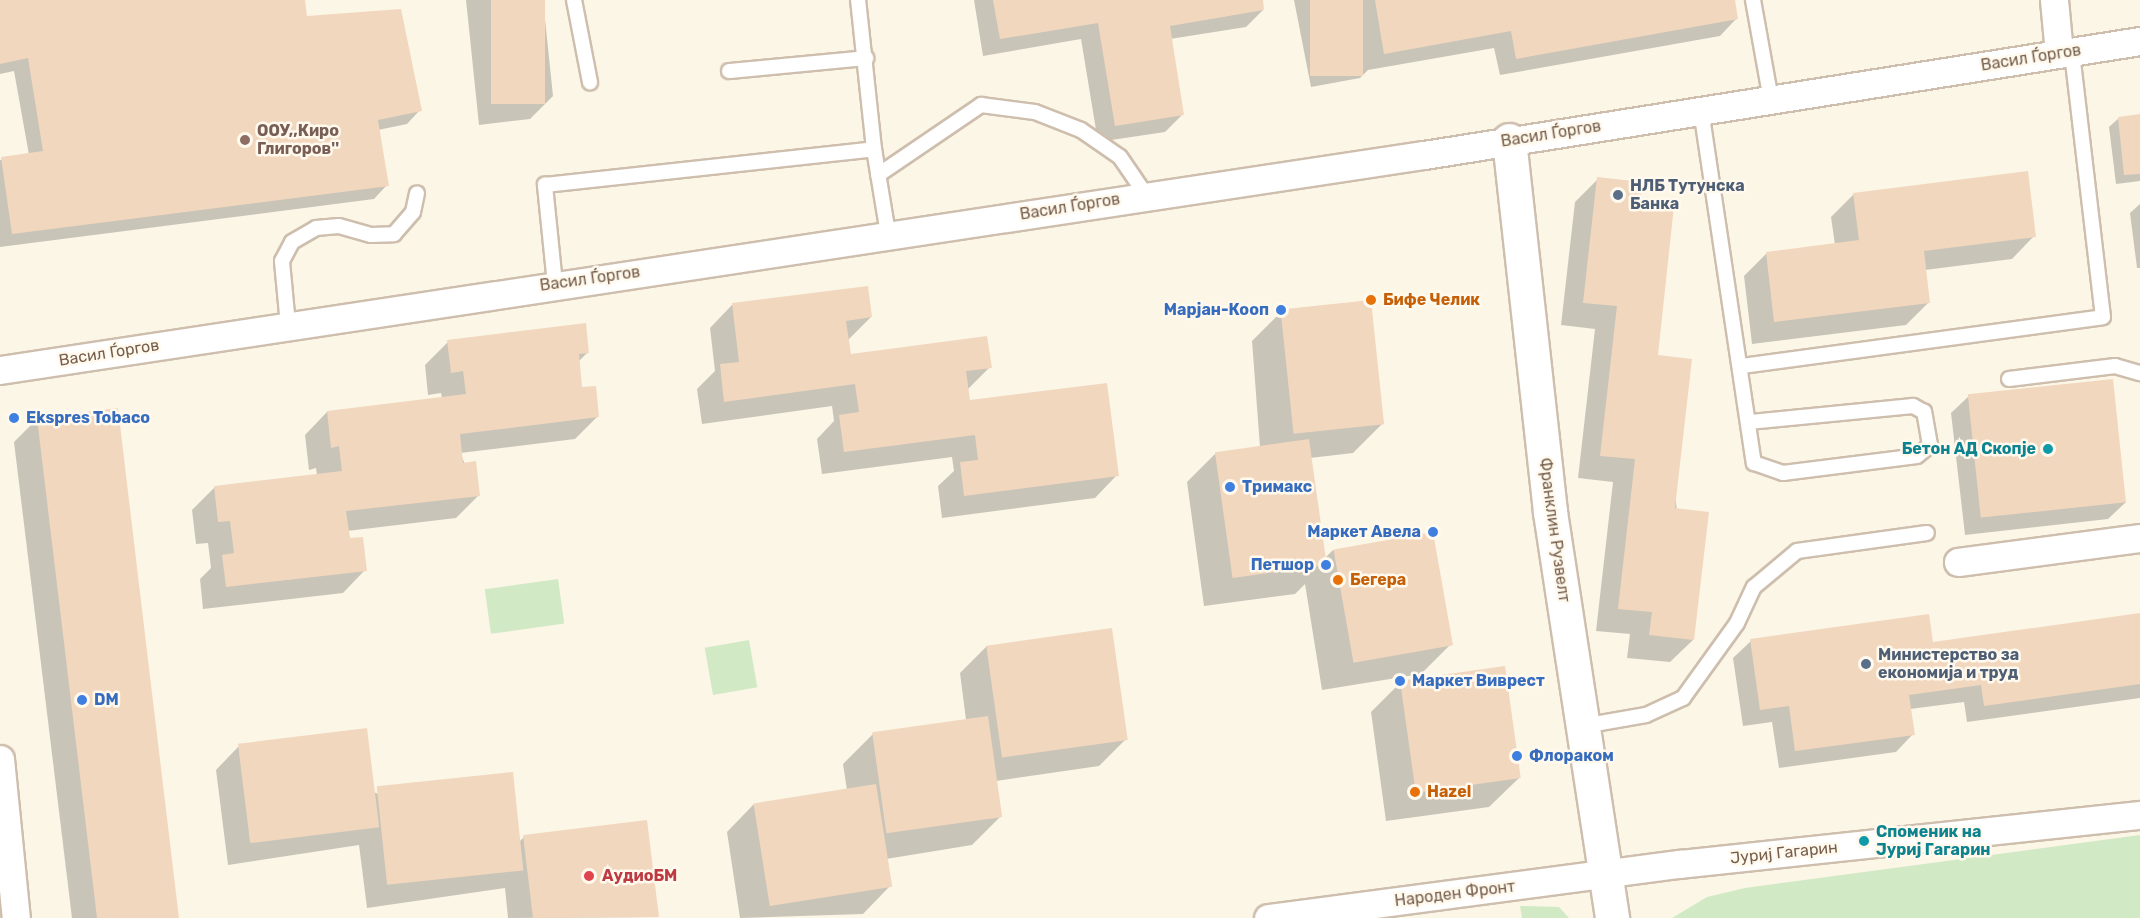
<!DOCTYPE html>
<html>
<head>
<meta charset="utf-8">
<style>
	body { margin:0 }
	#map { position:relative; width:2140px; height:918px; overflow:hidden; background:#fcf6e7; font-family:Rubik,sans-serif }
	div>[style] { position:absolute }
	.green>* { inset:0; background:#d1eac5; transform-origin:0 0 }
	.shadow>* { inset:0; background:#0003 }
	.building>* { inset:0; background:#f2d7bf; transform-origin:0 0 }
	.roads { filter:drop-shadow(2px 0 #cebead) drop-shadow(-2px 0 #cebead) drop-shadow(0 2px #cebead) drop-shadow(0 -2px #cebead) }
	.lane>* { height:14px; margin:-7px; padding:0 7px; transform-origin:7px; border-radius:7px; background:#fff }
	.street>* { height:27px; margin:-13.5px; padding:0 13.5px; transform-origin:13.5px; border-radius:13.5px; background:#fff }
	.secondary>* { height:33px; margin:-16.5px; padding:0 16.5px; transform-origin:16.5px; border-radius:16.5px; background:#fff }
	.dots>* { width:16px; height:16px; translate:-50% -50%; box-sizing:border-box; border:3px solid #fff9ee; border-radius:50% }
	span { translate:-50% -50%; white-space:nowrap; text-align:center; line-height:1.15; -webkit-text-stroke:5px #fff9ee; paint-order:stroke }
	.street-label { font-size:16px; color:#765e4b }
	.education-label { font-size:16px; color:#785e54; font-weight:700 }
	.left { translate:0 -50%; text-align:left }
	.service-label { font-size:16px; color:#4e5e75; font-weight:700 }
	.food-label { font-size:16px; color:#c56008; font-weight:700 }
	.shop-label { font-size:16px; color:#366cbe; font-weight:700 }
	.right { translate:-100% -50%; text-align:right }
	.culture-label { font-size:16px; color:#0d838f; font-weight:700 }
	.health-label { font-size:16px; color:#be3a42; font-weight:700 }
</style>
</head>
<body>
<div id="map">
	<div class="green">
		<i style="left:558px;top:579px;width:45px;height:74px;rotate:82deg"></i>
		<i style="left:749px;top:640px;width:48px;height:45px;rotate:80deg"></i>
		<i style="clip-path:polygon(2140px 835px,2140px 918px,1672px 918px,1707px 897px,1745px 888px)"></i>
		<i style="clip-path:polygon(1520px 906px,1559px 907px,1569px 918px,1522px 918px)"></i>
	</div>
	<div class="shadow">
		<i style="clip-path:polygon(0 0,303px 0,305px 18px,420px 110px,407px 124px,378px 130px,387px 185px,374px 199px,0 247px,0 160px,29px 155px,14px 71px,0 74px)"></i>
		<i style="clip-path:polygon(466px 0,543px 0,553px 96px,530px 119px,479px 125px)"></i>
		<i style="clip-path:polygon(974px 0,1261px 0,1263px 10px,1246px 27px,1170px 39px,1183px 114px,1165px 132px,1098px 142px,1081px 39px,983px 56px)"></i>
		<i style="clip-path:polygon(1294px 0,1734px 0,1737px 18px,1720px 36px,1500px 75px,1494px 48px,1368px 70px,1360px 78px,1311px 87px)"></i>
		<i style="clip-path:polygon(2140px 116px,2140px 181px,2116px 184px,2109px 127px,2119px 118px)"></i>
		<i style="clip-path:polygon(1598px 179px,1639px 203px,1693px 640px,1670px 662px,1627px 658px,1630px 634px,1596px 631px,1613px 482px,1578px 478px,1595px 329px,1561px 325px,1575px 202px)"></i>
		<i style="clip-path:polygon(1854px 194px,2034px 236px,2012px 259px,1925px 270px,1929px 302px,1906px 325px,1752px 344px,1744px 276px,1766px 254px,1835px 245px,1831px 217px)"></i>
		<i style="clip-path:polygon(2140px 204px,2140px 268px,2137px 268px,2130px 213px)"></i>
		<i style="clip-path:polygon(732px 305px,871px 317px,848px 340px,850px 356px,990px 367px,967px 390px,968px 402px,1117px 475px,1095px 498px,942px 518px,938px 486px,954px 471px,952px 457px,822px 474px,817px 439px,834px 421px,832px 406px,702px 424px,697px 389px,715px 371px,710px 328px)"></i>
		<i style="clip-path:polygon(1282px 311px,1383px 423px,1353px 453px,1310px 458px,1324px 559px,1333px 550px,1450px 645px,1421px 674px,1322px 690px,1305px 584px,1295px 594px,1204px 606px,1187px 482px,1216px 453px,1260px 447px,1252px 341px)"></i>
		<i style="clip-path:polygon(448px 342px,588px 352px,578px 362px,581px 389px,598px 416px,575px 439px,460px 453px,479px 495px,456px 518px,347px 531px,365px 570px,343px 593px,203px 609px,200px 579px,211px 568px,208px 543px,196px 544px,192px 510px,215px 487px,317px 475px,316px 468px,309px 470px,305px 435px,327px 412px,442px 398px,441px 393px,428px 395px,425px 365px)"></i>
		<i style="clip-path:polygon(1969px 396px,2126px 502px,2108px 519px,1965px 535px,1951px 413px)"></i>
		<i style="clip-path:polygon(37px 419px,177px 918px,72px 918px,14px 442px)"></i>
		<i style="clip-path:polygon(2140px 615px,2140px 698px,1967px 722px,1964px 702px,1910px 709px,1913px 734px,1896px 752px,1779px 768px,1772px 722px,1743px 726px,1733px 658px,1751px 641px,1932px 644px)"></i>
		<i style="clip-path:polygon(987px 646px,1126px 739px,1099px 766px,996px 781px,1001px 816px,972px 845px,886px 859px,890px 886px,863px 914px,740px 918px,727px 832px,754px 804px,847px 790px,843px 764px,873px 734px,966px 720px,960px 673px)"></i>
		<i style="clip-path:polygon(1401px 682px,1519px 778px,1489px 807px,1386px 821px,1371px 712px)"></i>
		<i style="clip-path:polygon(238px 747px,520px 841px,524px 837px,658px 917px,508px 918px,505px 888px,367px 908px,359px 845px,228px 865px,216px 770px)"></i>
	</div>
	<div class="building">
		<i style="clip-path:polygon(0 0,305px 0,307px 16px,401px 9px,422px 111px,378px 120px,389px 186px,12px 234px,1px 157px,43px 151px,28px 58px,0 64px)"></i>
		<i style="left:491px;top:0;width:54px;height:104px"></i>
		<i style="clip-path:polygon(993px 0,1263px 0,1264px 10px,1170px 26px,1184px 115px,1115px 126px,1098px 23px,1000px 39px)"></i>
		<i style="left:1310px;top:0;width:53px;height:76px"></i>
		<i style="clip-path:polygon(1375px 0,1735px 0,1738px 19px,1516px 59px,1511px 31px,1384px 54px)"></i>
		<i style="clip-path:polygon(2140px 114px,2140px 174px,2124px 175px,2118px 117px)"></i>
		<i style="clip-path:polygon(2028px 171px,2036px 237px,1924px 251px,1930px 303px,1774px 322px,1766px 252px,1859px 240px,1853px 193px)"></i>
		<i style="clip-path:polygon(1597px 177px,1643px 182px,1640px 202px,1674px 206px,1658px 355px,1692px 359px,1675px 508px,1709px 512px,1694px 640px,1649px 635px,1652px 612px,1618px 609px,1635px 459px,1600px 456px,1617px 306px,1583px 303px)"></i>
		<i style="clip-path:polygon(868px 286px,872px 317px,846px 321px,851px 354px,987px 336px,992px 368px,966px 371px,970px 400px,1107px 383px,1119px 476px,964px 496px,960px 462px,978px 460px,975px 435px,844px 452px,839px 415px,859px 412px,855px 384px,724px 402px,720px 364px,739px 362px,732px 303px)"></i>
		<i style="left:1371px;top:300px;width:125px;height:91px;rotate:84deg"></i>
		<i style="clip-path:polygon(586px 323px,589px 353px,579px 354px,582px 387px,596px 386px,599px 417px,460px 434px,463px 463px,476px 461px,480px 496px,346px 511px,350px 538px,363px 537px,367px 571px,226px 587px,222px 555px,234px 553px,230px 521px,218px 522px,214px 486px,342px 471px,339px 446px,331px 448px,327px 411px,466px 394px,463px 371px,451px 373px,447px 340px)"></i>
		<i style="left:2113px;top:379px;width:124px;height:146px;rotate:84deg"></i>
		<i style="clip-path:polygon(118px 408px,152px 693px,179px 918px,97px 918px,71px 701px,37px 418px)"></i>
		<i style="left:1309px;top:439px;width:127px;height:95px;rotate:82deg"></i>
		<i style="left:1433px;top:532px;width:115px;height:101px;rotate:80deg"></i>
		<i style="clip-path:polygon(2140px 613px,2140px 684px,1984px 706px,1981px 685px,1909px 695px,1915px 735px,1795px 751px,1789px 706px,1760px 710px,1750px 639px,1929px 614px,1933px 642px)"></i>
		<i style="left:1112px;top:628px;width:113px;height:127px;rotate:82deg"></i>
		<i style="left:1505px;top:666px;width:113px;height:106px;rotate:82deg"></i>
		<i style="left:988px;top:716px;width:102px;height:117px;rotate:82deg"></i>
		<i style="left:367px;top:728px;width:100px;height:130px;rotate:83deg"></i>
		<i style="left:513px;top:772px;width:99px;height:137px;rotate:84deg"></i>
		<i style="left:876px;top:784px;width:104px;height:124px;rotate:81deg"></i>
		<i style="clip-path:polygon(647px 820px,659px 917px,533px 918px,523px 835px)"></i>
	</div>
	<div class="roads">
		<div class="lane">
			<i style="left:574px;top:0;width:84px;rotate:79deg"></i>
			<i style="left:1753px;top:0;width:102px;rotate:79.8deg"></i>
			<i style="left:729px;top:71px;width:138px;rotate:-5.4deg"></i>
			<i style="left:1701px;top:110px;width:357px;rotate:81.5deg"></i>
			<i style="left:1754px;top:463px;width:31px;rotate:19deg"></i>
			<i style="left:1783px;top:473px;width:135px;rotate:-7.2deg"></i>
			<i style="left:1917px;top:456px;width:17px;rotate:-40deg"></i>
			<i style="left:1930px;top:445px;width:34px;rotate:-100deg"></i>
			<i style="left:1924px;top:412px;width:13px;rotate:-151deg"></i>
			<i style="left:1913px;top:406px;width:165px;rotate:174.4deg"></i>
			<i style="left:874px;top:149px;width:86px;rotate:80.6deg"></i>
			<i style="left:878px;top:175px;width:125px;rotate:-34.2deg"></i>
			<i style="left:981px;top:105px;width:54px;rotate:7.4deg"></i>
			<i style="left:1035px;top:112px;width:49px;rotate:21.4deg"></i>
			<i style="left:1081px;top:130px;width:47px;rotate:34.7deg"></i>
			<i style="left:1120px;top:157px;width:46px;rotate:55.6deg"></i>
			<i style="left:555px;top:284px;width:100px;rotate:-95.8deg"></i>
			<i style="left:545px;top:185px;width:331px;rotate:-6.2deg"></i>
			<i style="left:874px;top:149px;width:150px;rotate:-96.1deg"></i>
			<i style="left:288px;top:325px;width:64px;rotate:-95.4deg"></i>
			<i style="left:282px;top:261px;width:21px;rotate:-62deg"></i>
			<i style="left:292px;top:242px;width:28px;rotate:-30deg"></i>
			<i style="left:316px;top:228px;width:23px;rotate:-5deg"></i>
			<i style="left:339px;top:226px;width:33px;rotate:16deg"></i>
			<i style="left:371px;top:235px;width:23px;rotate:-2deg"></i>
			<i style="left:394px;top:234px;width:29px;rotate:-49deg"></i>
			<i style="left:413px;top:212px;width:19px;rotate:-78deg"></i>
			<i style="left:1742px;top:366px;width:364px;rotate:-7.7deg"></i>
			<i style="left:2103px;top:317px;width:267px;rotate:-96.7deg"></i>
			<i style="left:2009px;top:379px;width:107px;rotate:-7deg"></i>
			<i style="left:2115px;top:366px;width:26px;rotate:16deg"></i>
			<i style="left:1583px;top:726px;width:64px;rotate:-9.9deg"></i>
			<i style="left:1646px;top:715px;width:41px;rotate:-24.7deg"></i>
			<i style="left:1683px;top:698px;width:92px;rotate:-54.2deg"></i>
			<i style="left:1737px;top:623px;width:40px;rotate:-65deg"></i>
			<i style="left:1754px;top:587px;width:56px;rotate:-39.9deg"></i>
			<i style="left:1797px;top:551px;width:131px;rotate:-7.9deg"></i>
		</div>
		<div class="street">
			<i style="left:2054px;top:0;width:53px;rotate:84.6deg"></i>
			<i style="left:0;top:370px;width:1440px;rotate:-8.59deg"></i>
			<i style="left:1424px;top:155px;width:725px;rotate:-9.05deg"></i>
			<i style="left:1958px;top:562px;width:184px;rotate:-7.5deg"></i>
			<i style="left:0;top:759px;width:160px;rotate:84.3deg"></i>
			<i style="left:1268px;top:918px;width:416px;rotate:-7.5deg"></i>
			<i style="left:1680px;top:864px;width:463px;rotate:-6.1deg"></i>
		</div>
		<div class="secondary">
			<i style="left:1509px;top:140px;width:374px;rotate:83.7deg"></i>
			<i style="left:1550px;top:512px;width:411px;rotate:81.3deg"></i>
		</div>
	</div>
	<div class="dots">
		<i style="left:245px;top:140px;background:#8d6e63"></i>
		<i style="left:1618px;top:195px;background:#5c6f8a"></i>
		<i style="left:1371px;top:300px;background:#e8710a"></i>
		<i style="left:1281px;top:310px;background:#3f7fe0"></i>
		<i style="left:14px;top:418px;background:#3f7fe0"></i>
		<i style="left:2048px;top:449px;background:#0f9aa8"></i>
		<i style="left:1230px;top:487px;background:#3f7fe0"></i>
		<i style="left:1433px;top:532px;background:#3f7fe0"></i>
		<i style="left:1326px;top:565px;background:#3f7fe0"></i>
		<i style="left:1338px;top:580px;background:#e8710a"></i>
		<i style="left:1866px;top:664px;background:#5c6f8a"></i>
		<i style="left:1400px;top:681px;background:#3f7fe0"></i>
		<i style="left:82px;top:700px;background:#3f7fe0"></i>
		<i style="left:1517px;top:756px;background:#3f7fe0"></i>
		<i style="left:1415px;top:792px;background:#e8710a"></i>
		<i style="left:1864px;top:841px;background:#0f9aa8"></i>
		<i style="left:589px;top:876px;background:#e0444e"></i>
	</div>
	<div class="street-label">
		<span style="left:2031px;top:58px;rotate:-9deg">Васил Ѓоргов</span>
		<span style="left:1551px;top:134px;rotate:-9deg">Васил Ѓоргов</span>
		<span style="left:1070px;top:207px;rotate:-9deg">Васил Ѓоргов</span>
		<span style="left:590px;top:279px;rotate:-8deg">Васил Ѓоргов</span>
		<span style="left:109px;top:353px;rotate:-9deg">Васил Ѓоргов</span>
		<span style="left:1554px;top:530px;rotate:82deg">Франклин Рузвелт</span>
		<span style="left:1784px;top:853px;rotate:-6deg">Јуриј Гагарин</span>
		<span style="left:1455px;top:894px;rotate:-7deg">Народен Фронт</span>
	</div>
	<div class="education-label">
		<span class="left" style="left:257px;top:140px">ООУ,,Киро<br>Глигоров''</span>
	</div>
	<div class="service-label">
		<span class="left" style="left:1630px;top:195px">НЛБ Тутунска<br>Банка</span>
		<span class="left" style="left:1878px;top:664px">Министерство за<br>економија и труд</span>
	</div>
	<div class="food-label">
		<span class="left" style="left:1383px;top:300px">Бифе Челик</span>
		<span class="left" style="left:1350px;top:580px">Бегера</span>
		<span class="left" style="left:1427px;top:792px">Hazel</span>
	</div>
	<div class="shop-label">
		<span class="right" style="left:1269px;top:310px">Марјан-Кооп</span>
		<span class="left" style="left:26px;top:418px">Ekspres Tobaco</span>
		<span class="left" style="left:1242px;top:487px">Тримакс</span>
		<span class="right" style="left:1421px;top:532px">Маркет Авела</span>
		<span class="right" style="left:1314px;top:565px">Петшор</span>
		<span class="left" style="left:1412px;top:681px">Маркет Виврест</span>
		<span class="left" style="left:94px;top:700px">DM</span>
		<span class="left" style="left:1529px;top:756px">Флораком</span>
	</div>
	<div class="culture-label">
		<span class="right" style="left:2036px;top:449px">Бетон АД Скопје</span>
		<span class="left" style="left:1876px;top:841px">Споменик на<br>Јуриј Гагарин</span>
	</div>
	<div class="health-label">
		<span class="left" style="left:602px;top:876px">АудиоБМ</span>
	</div>
</div>
</body>
</html>
